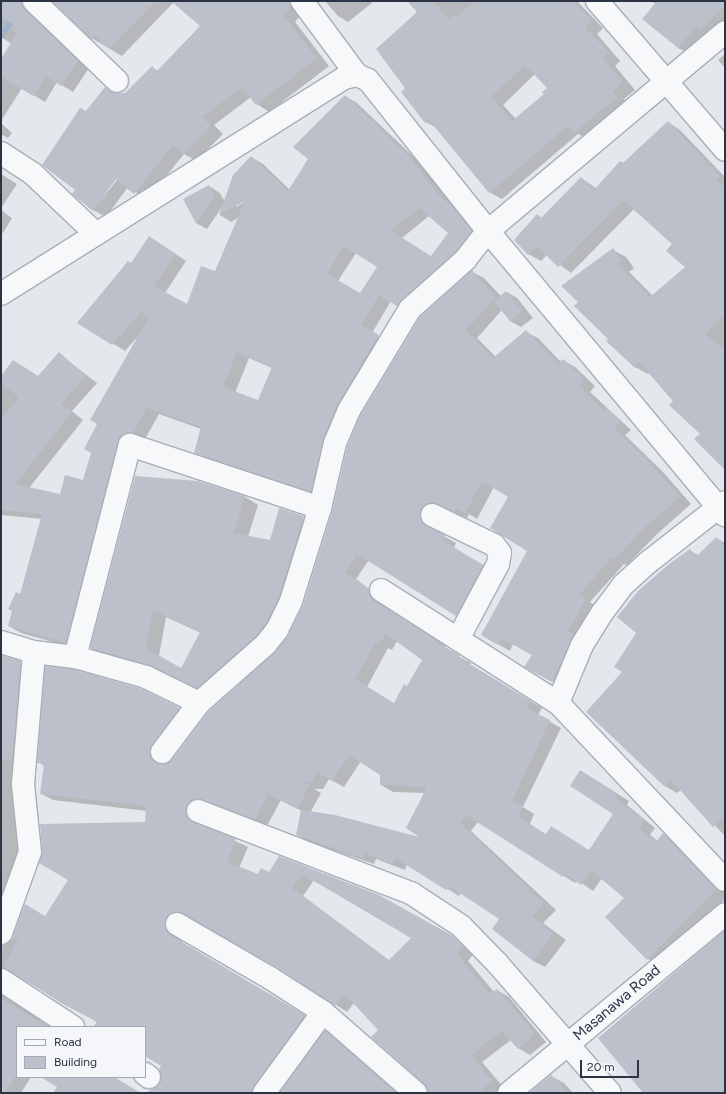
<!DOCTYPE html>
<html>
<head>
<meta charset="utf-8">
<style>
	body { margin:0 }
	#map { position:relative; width:726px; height:1094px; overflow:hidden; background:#e4e7ec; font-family:Figtree,sans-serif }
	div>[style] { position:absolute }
	.shadow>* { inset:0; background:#0003 }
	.stream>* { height:6px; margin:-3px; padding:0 3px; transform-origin:3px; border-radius:3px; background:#9fb4cc }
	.building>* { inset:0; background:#bbc0ca; transform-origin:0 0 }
	.roads { filter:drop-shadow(1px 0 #a9aeb7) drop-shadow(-1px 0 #a9aeb7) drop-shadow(0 1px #a9aeb7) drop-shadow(0 -1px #a9aeb7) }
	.minor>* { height:22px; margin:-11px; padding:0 11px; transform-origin:11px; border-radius:11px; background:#f7f8fa }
	.tertiary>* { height:22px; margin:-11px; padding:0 11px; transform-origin:11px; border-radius:11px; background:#f7f8fa }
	span { translate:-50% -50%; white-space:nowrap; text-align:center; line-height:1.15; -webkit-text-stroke:3.5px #f4f6f9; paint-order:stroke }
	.street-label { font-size:15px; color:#2b3445 }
	.frame { position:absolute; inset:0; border:2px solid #2b3445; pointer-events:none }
	.legend { position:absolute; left:16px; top:1026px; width:130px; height:52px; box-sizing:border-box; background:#f4f6f9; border:1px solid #a4a8b1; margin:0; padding:5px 7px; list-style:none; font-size:12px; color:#2b3445 }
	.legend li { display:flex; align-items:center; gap:8px; height:20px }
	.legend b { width:20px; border:1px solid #a4a8b1 }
	.scale { position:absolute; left:580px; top:1060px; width:59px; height:18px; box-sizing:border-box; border:2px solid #2b3445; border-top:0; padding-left:5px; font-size:12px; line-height:14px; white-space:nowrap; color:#2b3445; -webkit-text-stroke:3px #f4f6f9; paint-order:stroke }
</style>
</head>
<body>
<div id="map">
	<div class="shadow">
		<i style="clip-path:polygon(1px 1px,21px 1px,33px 9px,89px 68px,73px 92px,57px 82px,45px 102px,22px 88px,1px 121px,1px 61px,12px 44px,1px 37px)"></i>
		<i style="clip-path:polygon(63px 1px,288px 1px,302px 14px,295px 22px,329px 66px,269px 112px,257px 104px,251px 97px,214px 125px,223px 134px,196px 161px,184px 154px,147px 200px,128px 187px,106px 217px,93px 210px,120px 176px,77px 190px,86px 113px,115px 94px,126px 94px,152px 67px,158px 71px,202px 26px,174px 2px,122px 56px,93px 39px,73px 19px)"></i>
		<i style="clip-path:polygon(325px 1px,370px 1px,372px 3px,348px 22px,338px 16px)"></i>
		<i style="clip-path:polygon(evenodd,408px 1px,577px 1px,603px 28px,597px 34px,620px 61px,615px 66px,635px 90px,624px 99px,629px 104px,587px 139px,578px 134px,502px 199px,489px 192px,437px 128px,426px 122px,407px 89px,418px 13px,408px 1px,535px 74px,548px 88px,545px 94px,516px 119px,503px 105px,535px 74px)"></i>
		<i style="clip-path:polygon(650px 1px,725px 1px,725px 24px,691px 55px,678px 48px,656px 4px)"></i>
		<i style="clip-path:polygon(725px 54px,725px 68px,718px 60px)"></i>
		<i style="clip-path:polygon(evenodd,345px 96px,357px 103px,420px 163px,451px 203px,465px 215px,483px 238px,410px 312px,391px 301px,372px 333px,391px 343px,349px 412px,323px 498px,207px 459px,195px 452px,201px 429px,159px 414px,145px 439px,134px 442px,78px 649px,21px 633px,9px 626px,21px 596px,42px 519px,1px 515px,1px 378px,38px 377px,59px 354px,97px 383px,72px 411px,83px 420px,29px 488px,61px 495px,84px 481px,139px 335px,125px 351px,78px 322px,132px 264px,161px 244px,186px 261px,165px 293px,188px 305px,215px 273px,239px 217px,231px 222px,220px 215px,222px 207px,207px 229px,196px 223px,184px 200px,209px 186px,220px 193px,225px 202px,251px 157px,263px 164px,290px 190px,345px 96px,249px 198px,250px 199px,236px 207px,236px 205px,249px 198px,345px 96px,429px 216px,450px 233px,431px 257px,402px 238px,429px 216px,345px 96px,356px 253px,378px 267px,361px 294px,338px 281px,356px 253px,345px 96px,249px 358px,272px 368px,258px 402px,235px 393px,249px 358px)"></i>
		<i style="clip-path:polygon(668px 122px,680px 130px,725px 177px,725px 468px,701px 434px,649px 372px,648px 374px,635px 367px,609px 339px,613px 250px,626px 257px,634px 268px,629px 272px,653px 296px,686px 267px,673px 244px,634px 209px,571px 273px,547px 255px,541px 261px,528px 254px,537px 215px,543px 218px,581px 178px,596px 188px)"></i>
		<i style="clip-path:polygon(1px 123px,12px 133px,8px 138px,1px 134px)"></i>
		<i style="clip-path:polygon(1px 174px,17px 184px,1px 208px)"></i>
		<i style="clip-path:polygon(1px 210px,12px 218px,3px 233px,1px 232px)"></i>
		<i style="clip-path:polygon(evenodd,472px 272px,484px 278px,501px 296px,507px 292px,517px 298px,533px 318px,521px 327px,510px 321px,502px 310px,477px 338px,496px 357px,526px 332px,538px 338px,561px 362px,563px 360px,575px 367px,595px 386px,590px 392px,631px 430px,625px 435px,663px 472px,691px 504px,657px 534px,627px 565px,624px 564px,590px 602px,597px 607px,564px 688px,526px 666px,533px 655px,513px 644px,510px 651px,482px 635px,528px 551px,510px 496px,494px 487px,477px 519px,469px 514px,467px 518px,444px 509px,432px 517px,433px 530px,456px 543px,454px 548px,495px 572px,468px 622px,369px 560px,356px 579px,380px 597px,386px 608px,446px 646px,444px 648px,471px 663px,470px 665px,542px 708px,538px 715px,561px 728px,523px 807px,534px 814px,530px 824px,546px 835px,589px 851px,615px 814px,581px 771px,629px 801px,627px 805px,655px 828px,650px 835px,658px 841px,664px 834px,675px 841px,725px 893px,725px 899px,659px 966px,648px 959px,626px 898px,602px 878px,593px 891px,577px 880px,575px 883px,478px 822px,471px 831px,556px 910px,543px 923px,566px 940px,545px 967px,533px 961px,501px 919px,461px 893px,459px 896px,407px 864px,405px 870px,376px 859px,374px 864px,309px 842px,298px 835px,302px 811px,281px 800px,267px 826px,215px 806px,198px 814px,200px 825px,248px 847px,239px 868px,258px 876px,269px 873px,279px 857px,452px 937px,474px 953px,468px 961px,494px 992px,497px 990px,509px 997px,546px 1042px,530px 1055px,518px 1048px,511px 1040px,482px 1062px,504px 1088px,497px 1093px,429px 1093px,425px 1083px,354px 1003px,347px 1012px,277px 966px,196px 919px,176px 932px,183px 943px,316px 1023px,265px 1093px,147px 1093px,159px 1086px,162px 1065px,145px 1055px,145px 1027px,94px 1027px,98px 1022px,63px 1004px,19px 976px,8px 975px,1px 993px,50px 1027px,17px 1027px,17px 1077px,31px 1077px,21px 1093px,1px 1093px,1px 944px,3px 946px,13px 938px,26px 906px,45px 917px,146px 823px,147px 811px,53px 800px,42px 794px,45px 766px,38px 762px,179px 708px,191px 715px,161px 757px,167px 765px,275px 654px,289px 636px,472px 272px,397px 641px,423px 660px,408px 688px,394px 704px,367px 687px,388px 648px,392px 650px,397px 641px,472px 272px,361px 761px,381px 774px,381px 785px,393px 792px,425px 793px,423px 839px,310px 813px,321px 793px,314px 789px,323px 789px,329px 779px,344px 787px,361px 761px,472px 272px,314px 880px,413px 938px,390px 961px,303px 896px,314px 880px)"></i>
		<i style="clip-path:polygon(evenodd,201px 483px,245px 497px,258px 505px,248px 537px,271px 541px,280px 509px,317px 524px,292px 604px,211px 695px,164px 672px,104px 655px,91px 648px,201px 483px,166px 617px,201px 633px,181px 669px,159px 656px,166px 617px)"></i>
		<i style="clip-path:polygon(716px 538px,725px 543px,725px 836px,681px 790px,677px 793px,665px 786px,624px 672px,690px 551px,698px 555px)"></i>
		<i style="clip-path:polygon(1px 655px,32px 669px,15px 890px,1px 939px)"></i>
		<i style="clip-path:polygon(325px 1032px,337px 1038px,400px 1093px,281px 1093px)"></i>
		<i style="clip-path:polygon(551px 1076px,564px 1083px,573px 1093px,530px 1093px)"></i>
	</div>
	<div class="stream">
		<i style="left:1px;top:36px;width:23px;rotate:-56deg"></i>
	</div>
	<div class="building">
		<i style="clip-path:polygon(1px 1px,22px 1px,25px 10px,78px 61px,61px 86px,46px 76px,33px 96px,1px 76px,1px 59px,17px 33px,11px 29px,14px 25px,1px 16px)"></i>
		<i style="clip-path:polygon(52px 1px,156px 1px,109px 49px,95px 35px,92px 40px)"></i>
		<i style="clip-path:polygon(171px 1px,290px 1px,291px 5px,283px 15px,317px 58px,256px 105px,242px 88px,202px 117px,211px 126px,183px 154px,173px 145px,134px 194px,116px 179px,93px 211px,72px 194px,75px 190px,42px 165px,80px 108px,86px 111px,105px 87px,114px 93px,125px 93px,152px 66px,157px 71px,200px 26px)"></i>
		<i style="clip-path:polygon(evenodd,407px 1px,433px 1px,449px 19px,455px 14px,457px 16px,476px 1px,573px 1px,592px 20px,585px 27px,609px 53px,603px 58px,623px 82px,613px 91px,617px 97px,574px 133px,568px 126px,489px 193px,429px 120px,425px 123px,401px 92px,405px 88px,376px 49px,417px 12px,407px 1px,525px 65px,547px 88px,542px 92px,544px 94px,512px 121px,491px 97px,525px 65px)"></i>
		<i style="clip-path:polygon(657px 1px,725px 1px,725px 6px,699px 30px,696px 27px,678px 48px,642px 19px)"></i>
		<i style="clip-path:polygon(evenodd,345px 95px,408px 155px,439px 195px,453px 207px,472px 231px,456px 251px,397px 306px,379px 295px,361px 325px,379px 335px,337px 405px,323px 440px,311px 492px,194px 453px,201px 427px,147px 408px,133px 433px,122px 436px,118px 442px,66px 643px,8px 626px,12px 611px,8px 609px,16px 592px,20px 594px,42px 514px,1px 510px,1px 420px,19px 397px,1px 384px,1px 376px,13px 360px,38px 376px,59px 352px,86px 376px,61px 404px,72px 412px,15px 484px,60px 494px,65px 475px,83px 480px,91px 453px,84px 449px,97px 424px,90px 420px,149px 317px,141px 312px,112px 345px,77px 323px,128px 261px,131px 263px,149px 236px,175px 254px,154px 286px,187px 304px,201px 266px,215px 271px,245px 201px,219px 215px,233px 175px,251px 156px,288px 191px,308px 159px,293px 147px,345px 95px,419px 208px,448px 233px,431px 256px,391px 231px,419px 208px,345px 95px,344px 246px,377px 267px,360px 293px,327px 274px,344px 246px,345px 95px,237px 352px,272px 367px,258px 400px,223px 387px,237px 352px)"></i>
		<i style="clip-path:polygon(668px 121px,720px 176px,716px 179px,725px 188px,725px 314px,705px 334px,725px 349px,725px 470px,694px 439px,700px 434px,669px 405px,673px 401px,639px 362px,635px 368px,606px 341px,608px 339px,574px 306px,578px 302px,561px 286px,613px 248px,622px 261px,617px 264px,650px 297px,685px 267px,666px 251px,672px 244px,623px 200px,558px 267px,537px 246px,528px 255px,514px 240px,537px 214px,541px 218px,581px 177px,594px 190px,620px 161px,623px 163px)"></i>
		<i style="clip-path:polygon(209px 185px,215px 196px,196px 223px,183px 199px)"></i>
		<i style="clip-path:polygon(evenodd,472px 270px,496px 297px,466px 330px,493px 358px,526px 330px,558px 364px,563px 359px,584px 379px,579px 385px,604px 411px,607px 408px,620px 422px,614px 428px,651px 464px,680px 497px,645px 527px,615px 559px,612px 557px,579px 595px,586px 599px,568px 631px,574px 634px,552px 682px,524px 667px,532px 655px,501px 638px,498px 645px,481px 635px,527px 551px,490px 528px,508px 497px,482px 481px,465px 513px,456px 508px,455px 512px,431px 503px,421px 510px,422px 522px,445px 535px,442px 540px,483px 565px,456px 616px,357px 554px,345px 572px,369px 589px,374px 601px,435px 639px,433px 641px,460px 655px,458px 657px,531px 701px,526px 708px,550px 720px,512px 801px,523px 806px,518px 817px,546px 834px,551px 826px,589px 850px,613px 814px,570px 786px,580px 770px,618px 794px,616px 798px,644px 821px,639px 828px,656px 842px,663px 833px,717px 889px,647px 960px,605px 917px,624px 898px,591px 870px,581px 885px,565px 874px,563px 877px,466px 815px,460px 823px,544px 903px,532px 916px,554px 933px,533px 961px,492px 929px,499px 919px,449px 886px,446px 890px,395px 858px,393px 864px,364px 853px,363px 858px,296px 835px,301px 810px,335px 815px,419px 837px,406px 828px,427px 787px,380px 785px,380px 775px,349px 755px,332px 781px,317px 772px,311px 783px,302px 782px,310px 785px,297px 809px,268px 794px,255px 820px,196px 799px,186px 807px,189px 819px,236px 839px,227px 862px,258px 874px,261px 868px,269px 872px,279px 856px,379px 895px,453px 936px,463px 946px,457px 954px,490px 994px,497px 989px,535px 1034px,518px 1049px,502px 1031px,471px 1055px,492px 1081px,478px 1093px,428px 1093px,424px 1084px,371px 1037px,378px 1030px,345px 994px,335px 1006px,276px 967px,177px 912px,166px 917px,165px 924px,170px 935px,305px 1015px,254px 1086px,252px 1093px,146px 1093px,159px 1085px,161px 1078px,159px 1070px,161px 1066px,145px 1056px,145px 1027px,93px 1027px,97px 1022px,3px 968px,18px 939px,13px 936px,24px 906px,25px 904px,45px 916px,68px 880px,39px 863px,42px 851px,40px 824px,145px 822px,146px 806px,40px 794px,44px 764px,37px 763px,45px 666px,73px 669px,142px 689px,180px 708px,150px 750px,155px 762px,166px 764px,172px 760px,208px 712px,274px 653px,288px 636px,303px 605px,332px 512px,347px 447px,360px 416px,420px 317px,472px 270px,386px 634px,422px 660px,407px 686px,404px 684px,394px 703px,355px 679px,376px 642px,379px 644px,386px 634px,472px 270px,302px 874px,411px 938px,388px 961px,292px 888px,302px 874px)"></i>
		<i style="left:506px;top:291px;width:26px;height:16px;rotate:50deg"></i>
		<i style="clip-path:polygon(evenodd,135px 476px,198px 481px,195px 480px,245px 496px,234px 533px,270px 540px,279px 508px,304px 516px,279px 596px,266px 623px,257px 635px,197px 688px,150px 665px,90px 648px,135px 476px,153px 610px,200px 632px,181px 668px,146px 648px,153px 610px)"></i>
		<i style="clip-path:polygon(716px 537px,725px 546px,725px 816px,713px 827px,671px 780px,665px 787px,586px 712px,622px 672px,614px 667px,636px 633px,617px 617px,638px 591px,669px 564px,690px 549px,696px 557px)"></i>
		<i style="clip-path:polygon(1px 655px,21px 661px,12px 760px,1px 759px)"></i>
		<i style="clip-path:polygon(725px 930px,725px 1093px,643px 1093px,598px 1038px)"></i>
		<i style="clip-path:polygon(1px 998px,48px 1027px,17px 1027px,17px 1074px,5px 1093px,1px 1093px)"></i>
		<i style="clip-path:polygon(325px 1030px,397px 1093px,279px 1093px)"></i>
		<i style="clip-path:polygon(551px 1075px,568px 1093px,529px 1093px)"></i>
		<i style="clip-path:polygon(41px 1077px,114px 1077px,141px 1093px,53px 1093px,57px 1087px)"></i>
	</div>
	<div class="roads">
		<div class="minor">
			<i style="left:34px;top:1px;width:115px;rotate:43.9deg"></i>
			<i style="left:302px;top:1px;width:92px;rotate:53.4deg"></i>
			<i style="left:597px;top:1px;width:196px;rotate:49.3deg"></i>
			<i style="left:1px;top:153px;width:38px;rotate:33deg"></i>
			<i style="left:33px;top:174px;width:86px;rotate:43.6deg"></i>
			<i style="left:432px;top:515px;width:69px;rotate:25.8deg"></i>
			<i style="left:494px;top:545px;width:10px;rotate:53deg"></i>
			<i style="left:500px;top:553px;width:11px;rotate:100deg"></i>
			<i style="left:498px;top:564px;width:85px;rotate:118.1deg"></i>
			<i style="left:381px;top:590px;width:210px;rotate:32.6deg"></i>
			<i style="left:558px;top:703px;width:243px;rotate:46.7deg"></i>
			<i style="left:1px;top:642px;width:34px;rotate:17deg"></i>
			<i style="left:34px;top:652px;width:41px;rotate:7deg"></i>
			<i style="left:75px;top:657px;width:74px;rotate:15.7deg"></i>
			<i style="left:146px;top:677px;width:59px;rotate:26.1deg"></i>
			<i style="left:75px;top:657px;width:219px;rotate:-75.5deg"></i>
			<i style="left:130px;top:445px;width:200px;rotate:18.3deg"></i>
			<i style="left:558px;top:703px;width:63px;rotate:-67.5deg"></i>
			<i style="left:582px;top:645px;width:38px;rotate:-58deg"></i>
			<i style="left:602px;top:613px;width:36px;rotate:-53deg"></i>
			<i style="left:624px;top:584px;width:30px;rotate:-42deg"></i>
			<i style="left:646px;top:564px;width:100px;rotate:-38.1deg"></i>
			<i style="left:162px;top:752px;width:61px;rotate:-52.9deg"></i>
			<i style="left:199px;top:703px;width:89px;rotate:-41.4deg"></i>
			<i style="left:266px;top:644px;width:18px;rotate:-52deg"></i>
			<i style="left:277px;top:630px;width:32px;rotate:-64deg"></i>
			<i style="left:291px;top:601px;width:97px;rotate:-72.7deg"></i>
			<i style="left:320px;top:508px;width:67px;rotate:-77deg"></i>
			<i style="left:335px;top:443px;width:36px;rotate:-67deg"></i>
			<i style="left:349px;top:410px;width:118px;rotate:-58.9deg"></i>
			<i style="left:410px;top:309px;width:74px;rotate:-41.7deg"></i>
			<i style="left:465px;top:260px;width:37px;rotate:-52deg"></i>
			<i style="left:488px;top:231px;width:370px;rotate:50.2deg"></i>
			<i style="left:198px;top:811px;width:228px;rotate:21.1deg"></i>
			<i style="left:411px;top:893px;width:60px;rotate:33.4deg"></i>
			<i style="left:461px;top:926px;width:52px;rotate:45.8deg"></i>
			<i style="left:497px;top:963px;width:172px;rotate:49deg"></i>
			<i style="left:177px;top:924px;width:108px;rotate:30.1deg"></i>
			<i style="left:270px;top:978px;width:63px;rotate:32.7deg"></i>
			<i style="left:323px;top:1012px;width:123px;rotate:41.1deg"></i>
			<i style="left:1px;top:933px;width:86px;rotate:-70.3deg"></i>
			<i style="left:30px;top:852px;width:68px;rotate:-95.9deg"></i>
			<i style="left:23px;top:784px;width:132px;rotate:-85.2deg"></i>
			<i style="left:1px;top:980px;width:86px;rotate:33.1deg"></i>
			<i style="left:145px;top:1074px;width:5px;rotate:37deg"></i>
			<i style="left:264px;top:1093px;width:100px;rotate:-53.9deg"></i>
			<i style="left:509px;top:1093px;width:281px;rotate:-39.6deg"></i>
		</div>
		<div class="tertiary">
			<i style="left:1px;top:294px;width:405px;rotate:-32.2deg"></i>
			<i style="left:344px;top:78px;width:13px;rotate:-13deg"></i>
			<i style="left:357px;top:75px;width:12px;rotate:24deg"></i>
			<i style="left:368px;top:80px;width:193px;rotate:51.5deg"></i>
			<i style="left:488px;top:231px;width:309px;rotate:-40deg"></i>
		</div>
	</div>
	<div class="street-label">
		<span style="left:617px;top:1003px;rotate:-40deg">Masanawa Road</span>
	</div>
	<div class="frame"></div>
	<ul class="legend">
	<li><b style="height:5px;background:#f7f8fa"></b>Road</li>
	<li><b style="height:11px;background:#bbc0ca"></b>Building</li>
	</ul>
	<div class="scale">20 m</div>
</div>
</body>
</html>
